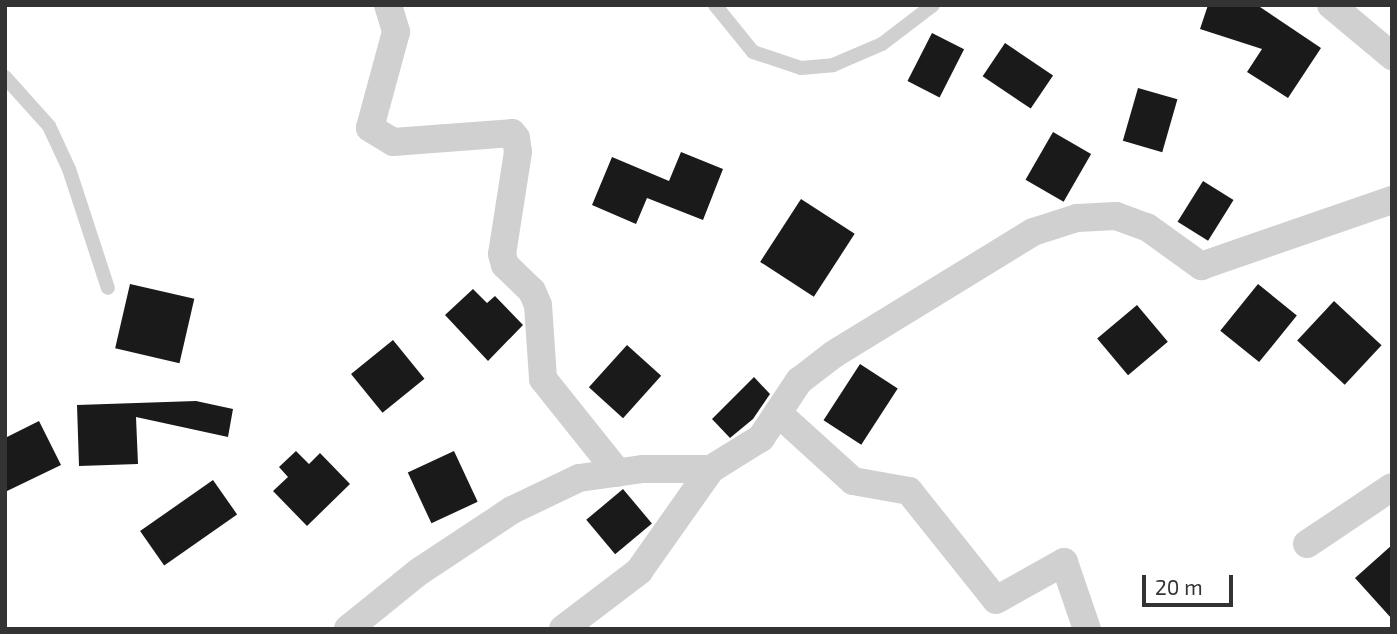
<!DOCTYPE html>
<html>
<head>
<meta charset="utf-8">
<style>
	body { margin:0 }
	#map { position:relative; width:1397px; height:634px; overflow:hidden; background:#fff; font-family:"Exo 2",sans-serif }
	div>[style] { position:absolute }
	.building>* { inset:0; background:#1a1a1a; transform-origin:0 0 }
	.service>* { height:14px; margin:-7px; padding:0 7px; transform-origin:7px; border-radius:7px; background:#d0d0d0 }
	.minor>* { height:28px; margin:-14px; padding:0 14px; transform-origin:14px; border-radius:14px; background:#d0d0d0 }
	span { translate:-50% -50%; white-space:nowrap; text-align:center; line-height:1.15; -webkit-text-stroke:7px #fff; paint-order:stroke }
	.frame { position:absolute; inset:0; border:7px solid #333; pointer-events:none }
	.scale { position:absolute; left:1142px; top:575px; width:91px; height:32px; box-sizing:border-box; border:4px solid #333; border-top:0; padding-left:9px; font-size:21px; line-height:24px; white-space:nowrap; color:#333; -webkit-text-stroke:5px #fff; paint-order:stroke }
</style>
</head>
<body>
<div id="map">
	<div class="building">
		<i style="clip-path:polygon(1208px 5px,1257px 5px,1321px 48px,1288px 98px,1247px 72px,1262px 49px,1200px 29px)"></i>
		<i style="left:932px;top:33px;width:36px;height:54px;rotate:27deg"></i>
		<i style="left:1005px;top:43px;width:58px;height:40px;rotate:34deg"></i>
		<i style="left:1138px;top:88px;width:41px;height:55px;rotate:16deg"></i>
		<i style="left:1053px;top:132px;width:44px;height:55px;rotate:30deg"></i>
		<i style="clip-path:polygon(681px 152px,723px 169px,703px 220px,647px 198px,636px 224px,592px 205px,612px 157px,669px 181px)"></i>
		<i style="left:1203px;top:181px;width:36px;height:48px;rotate:32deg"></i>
		<i style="left:801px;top:199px;width:64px;height:75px;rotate:33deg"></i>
		<i style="left:130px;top:284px;width:66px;height:66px;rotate:13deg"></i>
		<i style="left:1258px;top:284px;width:50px;height:60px;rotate:39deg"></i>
		<i style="clip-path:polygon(473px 289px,487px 303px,495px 296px,523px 325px,488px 361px,445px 315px)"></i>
		<i style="left:1334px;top:301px;width:65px;height:54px;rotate:43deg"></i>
		<i style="left:1137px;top:305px;width:48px;height:52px;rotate:50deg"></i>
		<i style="left:393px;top:340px;width:50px;height:54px;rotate:51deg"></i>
		<i style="left:627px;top:345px;width:46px;height:57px;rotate:42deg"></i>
		<i style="left:860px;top:364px;width:45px;height:67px;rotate:33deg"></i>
		<i style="clip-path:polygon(754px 377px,770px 394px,753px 419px,730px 438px,712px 419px)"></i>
		<i style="clip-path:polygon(196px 401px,233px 409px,228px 437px,136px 417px,138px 464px,79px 466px,77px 405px)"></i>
		<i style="clip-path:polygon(39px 421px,61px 465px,5px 492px,5px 438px)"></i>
		<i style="clip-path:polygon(296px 451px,309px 464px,320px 453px,350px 484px,307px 526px,273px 491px,288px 477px,279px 467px)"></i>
		<i style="left:454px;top:451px;width:56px;height:51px;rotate:65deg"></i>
		<i style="left:213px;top:480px;width:42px;height:89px;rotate:55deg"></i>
		<i style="left:623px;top:489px;width:45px;height:48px;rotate:50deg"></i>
		<i style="clip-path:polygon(1392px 545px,1392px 619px,1355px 578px)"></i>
	</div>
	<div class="service">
		<i style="left:715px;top:5px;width:60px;rotate:51deg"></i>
		<i style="left:753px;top:52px;width:51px;rotate:18.4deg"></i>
		<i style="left:801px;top:68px;width:32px;rotate:-5deg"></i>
		<i style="left:833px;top:65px;width:53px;rotate:-23.2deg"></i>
		<i style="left:882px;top:44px;width:64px;rotate:-37.4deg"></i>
		<i style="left:5px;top:77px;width:66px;rotate:48.1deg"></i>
		<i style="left:49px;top:126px;width:47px;rotate:65.1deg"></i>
		<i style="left:69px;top:169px;width:125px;rotate:71.9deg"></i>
	</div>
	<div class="minor">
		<i style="left:388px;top:5px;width:28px;rotate:73deg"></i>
		<i style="left:396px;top:32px;width:99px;rotate:105.2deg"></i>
		<i style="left:370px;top:128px;width:27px;rotate:31deg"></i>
		<i style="left:393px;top:142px;width:119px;rotate:-4.3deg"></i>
		<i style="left:512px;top:133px;width:6px;rotate:51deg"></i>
		<i style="left:516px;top:138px;width:14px;rotate:82deg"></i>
		<i style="left:518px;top:152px;width:103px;rotate:98.9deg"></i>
		<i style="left:502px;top:254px;width:11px;rotate:75deg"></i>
		<i style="left:505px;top:265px;width:37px;rotate:44deg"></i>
		<i style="left:532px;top:291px;width:15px;rotate:67deg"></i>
		<i style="left:538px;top:305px;width:74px;rotate:86.1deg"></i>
		<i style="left:543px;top:379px;width:120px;rotate:51.4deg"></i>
		<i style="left:1331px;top:5px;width:80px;rotate:39.9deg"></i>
		<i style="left:778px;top:413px;width:101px;rotate:42.2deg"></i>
		<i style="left:853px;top:481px;width:57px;rotate:10.1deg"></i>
		<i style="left:909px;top:491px;width:139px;rotate:51.4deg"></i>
		<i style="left:996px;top:600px;width:78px;rotate:-29.2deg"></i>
		<i style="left:1064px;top:562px;width:71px;rotate:71.1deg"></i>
		<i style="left:1307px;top:544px;width:102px;rotate:-33.8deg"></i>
		<i style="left:348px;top:629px;width:92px;rotate:-38.9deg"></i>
		<i style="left:420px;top:571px;width:110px;rotate:-33.5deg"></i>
		<i style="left:512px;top:510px;width:74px;rotate:-25.5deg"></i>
		<i style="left:579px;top:478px;width:65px;rotate:-8deg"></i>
		<i style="left:643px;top:469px;width:68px"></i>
		<i style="left:563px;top:629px;width:96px;rotate:-37.3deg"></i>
		<i style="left:639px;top:571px;width:125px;rotate:-54.8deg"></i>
		<i style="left:711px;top:469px;width:59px;rotate:-31.8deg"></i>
		<i style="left:761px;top:438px;width:69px;rotate:-56.3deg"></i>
		<i style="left:799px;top:381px;width:44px;rotate:-37.6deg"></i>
		<i style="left:834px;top:354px;width:233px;rotate:-31.5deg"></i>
		<i style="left:1033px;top:232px;width:46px;rotate:-17.7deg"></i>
		<i style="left:1077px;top:218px;width:39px;rotate:-3deg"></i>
		<i style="left:1116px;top:216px;width:33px;rotate:20deg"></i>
		<i style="left:1147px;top:227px;width:67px;rotate:35.8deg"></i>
		<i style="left:1201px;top:266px;width:202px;rotate:-19.1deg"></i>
	</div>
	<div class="frame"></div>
	<div class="scale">20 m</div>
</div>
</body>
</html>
